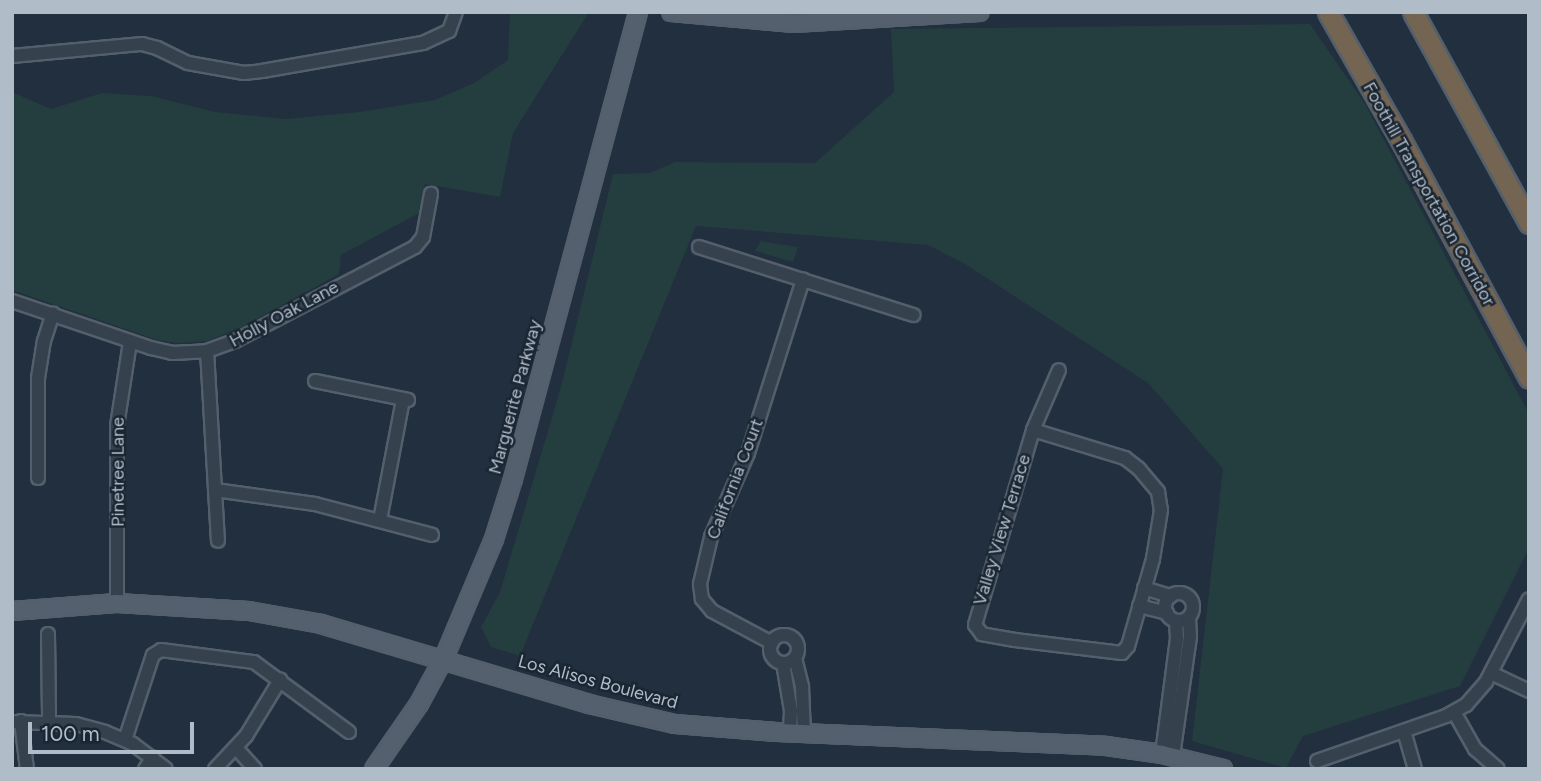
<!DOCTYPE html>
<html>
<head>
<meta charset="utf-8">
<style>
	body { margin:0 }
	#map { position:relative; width:1541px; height:781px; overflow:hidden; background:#222f3e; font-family:Figtree,sans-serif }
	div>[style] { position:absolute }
	.green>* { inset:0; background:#243d3f }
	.roads { filter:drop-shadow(2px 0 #545f6c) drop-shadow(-2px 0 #545f6c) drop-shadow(0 2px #545f6c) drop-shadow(0 -2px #545f6c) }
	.minor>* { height:12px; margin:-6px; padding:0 6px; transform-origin:6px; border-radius:6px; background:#36414e }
	.minor>.ring { margin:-6px; padding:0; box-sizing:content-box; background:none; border:12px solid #36414e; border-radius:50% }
	.major>* { height:16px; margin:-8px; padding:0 8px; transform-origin:8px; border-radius:8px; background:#54606e }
	.highway>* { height:19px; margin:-9.5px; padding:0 9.5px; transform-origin:9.5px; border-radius:9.5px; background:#746552 }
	span { translate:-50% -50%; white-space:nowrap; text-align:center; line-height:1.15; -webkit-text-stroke:5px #1b2633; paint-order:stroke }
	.street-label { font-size:18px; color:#b1bcc9 }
	.frame { position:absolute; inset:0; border:14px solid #b1bcc9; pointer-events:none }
	.scale { position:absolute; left:28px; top:722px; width:166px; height:32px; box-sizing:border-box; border:4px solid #b1bcc9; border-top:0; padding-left:9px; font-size:21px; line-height:24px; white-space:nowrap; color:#b1bcc9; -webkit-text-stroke:5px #1b2633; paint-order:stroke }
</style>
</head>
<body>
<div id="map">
	<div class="green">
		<i style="clip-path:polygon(510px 12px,589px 12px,513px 133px,500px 197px,425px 184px,419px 213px,341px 255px,339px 274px,242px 327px,207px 341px,178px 343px,157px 340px,12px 290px,12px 92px,51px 109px,102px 93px,151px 96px,215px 112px,286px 119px,359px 112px,435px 100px,474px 83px,508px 60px)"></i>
		<i style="clip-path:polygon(1310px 24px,1365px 104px,1529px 414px,1529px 548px,1460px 686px,1303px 736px,1286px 768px,1192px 741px,1223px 469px,1148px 383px,965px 264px,928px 245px,696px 226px,520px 656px,491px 647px,481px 627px,500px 592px,561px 387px,613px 174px,650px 173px,675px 162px,815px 163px,894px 92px,891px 29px)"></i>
		<i style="clip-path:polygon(761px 241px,798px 247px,793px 262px,755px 251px)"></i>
	</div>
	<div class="roads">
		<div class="minor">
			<i style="left:12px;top:56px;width:131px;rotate:-5.3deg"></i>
			<i style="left:142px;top:44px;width:16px;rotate:15deg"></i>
			<i style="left:157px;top:48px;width:34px;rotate:26deg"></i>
			<i style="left:188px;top:63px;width:57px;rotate:10.1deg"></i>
			<i style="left:244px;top:73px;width:18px;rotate:-6deg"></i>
			<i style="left:262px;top:71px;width:163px;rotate:-9.9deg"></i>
			<i style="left:423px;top:43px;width:29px;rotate:-25deg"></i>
			<i style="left:449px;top:31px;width:20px;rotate:-70deg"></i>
			<i style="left:699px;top:247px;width:225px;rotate:17.6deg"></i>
			<i style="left:12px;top:301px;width:147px;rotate:18.7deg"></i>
			<i style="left:151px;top:348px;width:22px;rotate:13deg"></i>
			<i style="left:172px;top:353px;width:35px;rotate:-3deg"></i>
			<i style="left:207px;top:351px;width:30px;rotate:-20deg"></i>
			<i style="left:235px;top:341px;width:203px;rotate:-27.6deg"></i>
			<i style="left:415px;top:247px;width:13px;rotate:-51deg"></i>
			<i style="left:423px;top:237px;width:44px;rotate:-79.5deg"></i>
			<i style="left:207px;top:351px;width:190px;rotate:86.7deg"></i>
			<i style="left:315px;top:381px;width:95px;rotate:11.5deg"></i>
			<i style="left:1033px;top:430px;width:96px;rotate:16.9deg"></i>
			<i style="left:1125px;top:458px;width:18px;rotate:38deg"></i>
			<i style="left:1139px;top:469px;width:30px;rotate:50deg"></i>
			<i style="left:1158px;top:492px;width:18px;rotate:81deg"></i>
			<i style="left:1161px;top:510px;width:50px;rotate:99.3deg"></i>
			<i style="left:1153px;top:559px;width:91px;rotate:106deg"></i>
			<i style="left:1128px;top:646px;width:9px;rotate:131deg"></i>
			<i style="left:1122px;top:653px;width:108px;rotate:-173.1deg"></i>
			<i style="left:1015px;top:640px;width:34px;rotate:-170deg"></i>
			<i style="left:982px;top:634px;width:11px;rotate:-128deg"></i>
			<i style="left:975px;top:625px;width:203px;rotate:-73.4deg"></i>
			<i style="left:1033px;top:430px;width:65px;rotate:-66.6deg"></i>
			<i style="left:38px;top:478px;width:100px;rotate:-90deg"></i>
			<i style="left:38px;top:378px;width:37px;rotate:-81deg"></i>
			<i style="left:44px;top:341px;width:29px;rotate:-72deg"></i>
			<i style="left:215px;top:490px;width:101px;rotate:8deg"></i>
			<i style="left:315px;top:504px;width:121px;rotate:14.8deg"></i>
			<i style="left:380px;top:520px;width:123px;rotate:-79.2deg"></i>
			<i style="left:1144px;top:588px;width:28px;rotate:17deg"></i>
			<i class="ring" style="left:1165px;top:593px;width:16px;height:16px"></i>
			<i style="left:117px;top:603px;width:177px;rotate:-90deg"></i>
			<i style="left:117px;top:426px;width:85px;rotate:-81.2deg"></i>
			<i style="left:1139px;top:606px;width:29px;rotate:14deg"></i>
			<i style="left:48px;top:634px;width:87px;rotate:89.3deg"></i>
			<i class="ring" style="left:770px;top:635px;width:16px;height:16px"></i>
			<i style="left:772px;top:643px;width:68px;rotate:-151.9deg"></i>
			<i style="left:712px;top:611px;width:16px;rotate:-130deg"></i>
			<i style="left:702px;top:599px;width:15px;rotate:-98deg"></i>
			<i style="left:700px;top:584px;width:48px;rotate:-76.8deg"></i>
			<i style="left:711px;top:537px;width:92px;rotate:-66.2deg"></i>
			<i style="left:748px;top:453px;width:182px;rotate:-72.4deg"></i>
			<i style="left:795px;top:658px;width:30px;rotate:76deg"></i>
			<i style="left:802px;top:687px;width:46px;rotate:87.5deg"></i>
			<i style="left:783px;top:663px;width:49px;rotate:80.5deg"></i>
			<i style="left:791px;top:711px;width:22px;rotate:93deg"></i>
			<i style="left:1491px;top:673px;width:42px;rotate:25.3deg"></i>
			<i style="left:1454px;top:712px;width:43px;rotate:60.4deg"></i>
			<i style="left:1475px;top:749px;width:30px;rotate:41deg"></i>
			<i style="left:21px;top:721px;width:48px;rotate:82.9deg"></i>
			<i style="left:12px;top:722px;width:64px;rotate:1.8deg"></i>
			<i style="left:76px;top:724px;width:30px;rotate:15deg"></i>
			<i style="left:105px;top:732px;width:30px;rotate:23deg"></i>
			<i style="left:133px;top:744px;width:41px;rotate:37.1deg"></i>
			<i style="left:1404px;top:731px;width:40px;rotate:74deg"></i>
			<i style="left:125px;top:740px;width:89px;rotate:-71.8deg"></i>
			<i style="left:153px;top:655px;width:9px;rotate:-32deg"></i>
			<i style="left:161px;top:650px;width:94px;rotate:7.4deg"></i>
			<i style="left:254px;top:662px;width:118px;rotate:36.4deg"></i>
			<i style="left:237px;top:749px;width:27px;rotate:48deg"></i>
			<i style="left:1162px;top:754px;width:116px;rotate:-82.6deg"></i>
			<i style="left:1177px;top:639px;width:18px;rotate:-93deg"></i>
			<i style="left:1173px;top:756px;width:120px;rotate:-81.9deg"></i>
			<i style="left:1190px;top:637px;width:20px;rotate:-93deg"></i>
			<i style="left:1317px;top:761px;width:137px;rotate:-19.2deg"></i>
			<i style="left:1446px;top:716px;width:23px;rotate:-29deg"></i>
			<i style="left:1466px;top:705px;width:30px;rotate:-49deg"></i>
			<i style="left:1486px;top:682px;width:93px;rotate:-62.6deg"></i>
			<i style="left:145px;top:769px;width:14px;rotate:-56deg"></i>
			<i style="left:215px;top:769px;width:45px;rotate:-46.8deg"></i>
			<i style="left:246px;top:736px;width:66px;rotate:-58.7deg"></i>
		</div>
		<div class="major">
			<i style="left:671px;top:12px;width:123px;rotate:5.1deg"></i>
			<i style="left:794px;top:23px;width:186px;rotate:-3.4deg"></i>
			<i style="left:12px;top:611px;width:105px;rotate:-4.4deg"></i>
			<i style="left:117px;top:603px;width:132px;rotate:3.5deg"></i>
			<i style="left:249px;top:611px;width:73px;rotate:10.2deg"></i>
			<i style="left:321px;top:624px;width:280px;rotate:16.6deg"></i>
			<i style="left:589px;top:704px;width:88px;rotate:13.1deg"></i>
			<i style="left:675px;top:724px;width:102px;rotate:4.5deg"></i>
			<i style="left:777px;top:732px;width:329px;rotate:2.4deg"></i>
			<i style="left:1106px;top:746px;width:57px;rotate:8.1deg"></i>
			<i style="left:1162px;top:754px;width:63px;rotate:13.8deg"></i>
			<i style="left:374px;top:769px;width:79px;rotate:-55.3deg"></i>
			<i style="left:419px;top:704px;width:52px;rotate:-61.5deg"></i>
			<i style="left:444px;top:658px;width:129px;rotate:-67.2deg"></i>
			<i style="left:494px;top:539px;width:63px;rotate:-72.4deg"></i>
			<i style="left:513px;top:479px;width:483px;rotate:-75deg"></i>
		</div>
		<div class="highway">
			<i style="left:1328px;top:12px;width:147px;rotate:60.3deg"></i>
			<i style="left:1401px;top:140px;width:270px;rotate:61.7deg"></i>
			<i style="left:1413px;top:12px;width:241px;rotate:61.2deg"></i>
		</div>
	</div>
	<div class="street-label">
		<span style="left:1429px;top:194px;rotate:61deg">Foothill Transportation Corridor</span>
		<span style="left:284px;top:314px;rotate:-28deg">Holly Oak Lane</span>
		<span style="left:515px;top:397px;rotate:-75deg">Marguerite Parkway</span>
		<span style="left:118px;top:472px;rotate:-90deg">Pinetree Lane</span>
		<span style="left:735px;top:479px;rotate:-69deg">California Court</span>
		<span style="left:1002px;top:530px;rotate:-73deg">Valley View Terrace</span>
		<span style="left:598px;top:682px;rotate:15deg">Los Alisos Boulevard</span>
	</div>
	<div class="frame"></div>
	<div class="scale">100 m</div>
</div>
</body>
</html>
